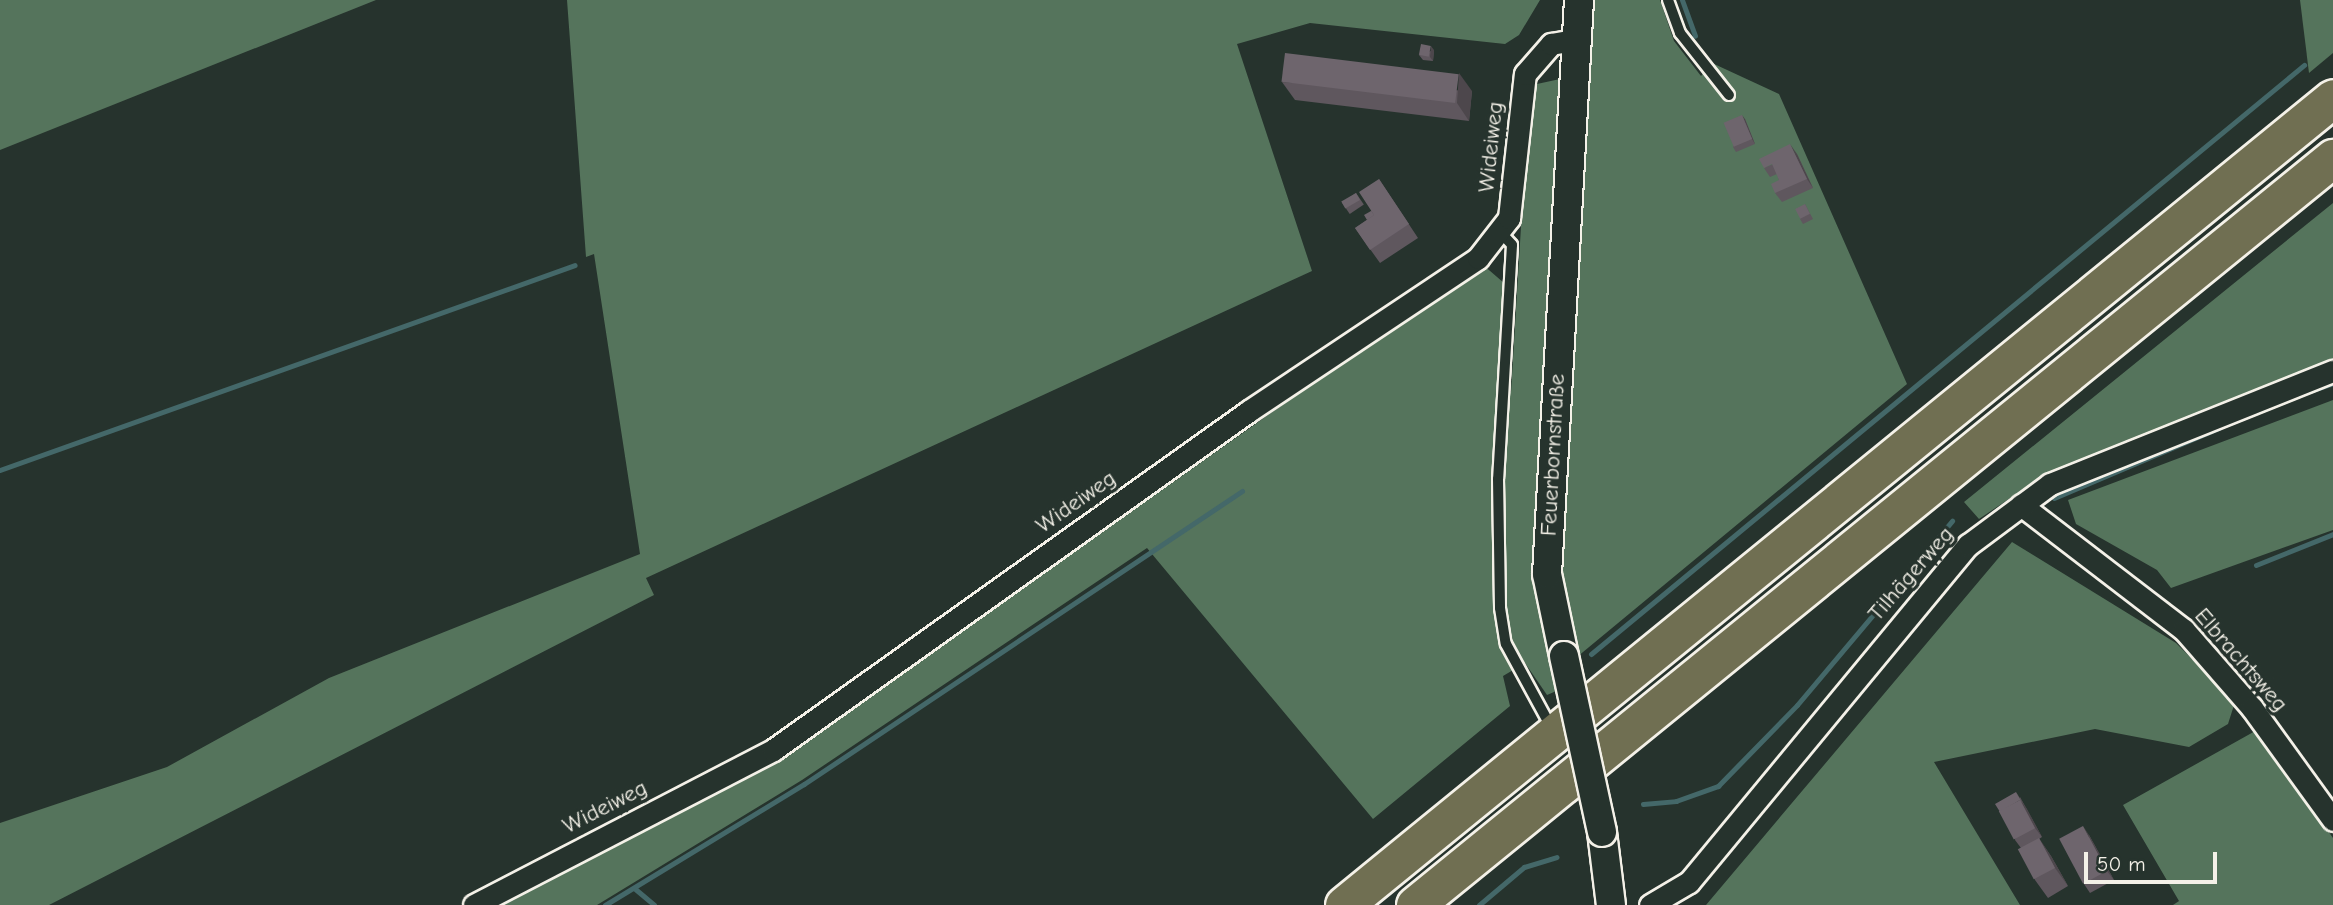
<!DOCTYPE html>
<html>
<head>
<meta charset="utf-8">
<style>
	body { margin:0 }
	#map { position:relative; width:2333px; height:905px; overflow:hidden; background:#26332d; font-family:"Comic Neue",sans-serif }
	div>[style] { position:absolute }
	.green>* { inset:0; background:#55745c }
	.stream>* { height:5px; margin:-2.5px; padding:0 2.5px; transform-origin:2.5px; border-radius:2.5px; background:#446869 }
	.roads { filter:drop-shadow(2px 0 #f4f1e8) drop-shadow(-2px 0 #f4f1e8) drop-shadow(0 2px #f4f1e8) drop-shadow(0 -2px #f4f1e8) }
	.lane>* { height:10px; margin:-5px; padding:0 5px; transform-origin:5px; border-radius:5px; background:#26332d }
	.street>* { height:21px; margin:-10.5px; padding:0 10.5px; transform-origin:10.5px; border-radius:10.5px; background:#26332d }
	.secondary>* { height:28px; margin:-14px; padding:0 14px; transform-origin:14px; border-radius:14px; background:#26332d }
	.highway>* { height:37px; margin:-18.5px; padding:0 18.5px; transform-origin:18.5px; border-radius:18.5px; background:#706f52 }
	.bridges { filter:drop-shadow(2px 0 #f4f1e8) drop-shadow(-2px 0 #f4f1e8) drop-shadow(0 2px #f4f1e8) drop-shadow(0 -2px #f4f1e8) }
	.secondary-bridge>* { height:28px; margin:-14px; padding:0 14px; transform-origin:14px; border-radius:14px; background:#26332d }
	.wall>* { inset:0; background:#5f575e; transform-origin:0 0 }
	.shaded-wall>* { inset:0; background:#4d474c }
	.building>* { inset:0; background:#6e656d; transform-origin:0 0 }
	span { translate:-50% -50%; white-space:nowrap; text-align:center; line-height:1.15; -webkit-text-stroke:7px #26332d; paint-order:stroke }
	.street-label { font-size:23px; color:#f4f1e8 }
	.scale { position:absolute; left:2084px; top:852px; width:133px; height:32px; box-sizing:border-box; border:4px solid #f4f1e8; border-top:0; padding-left:9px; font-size:21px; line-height:24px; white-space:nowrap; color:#f4f1e8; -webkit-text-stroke:5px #26332d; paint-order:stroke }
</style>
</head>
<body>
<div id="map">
	<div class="green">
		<i style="clip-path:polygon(0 0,376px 0,0 150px)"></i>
		<i style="clip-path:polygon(567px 0,1540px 0,1519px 35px,1505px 44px,1310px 23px,1237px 44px,1312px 271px,646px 578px,654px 595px,49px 905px,0 905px,0 823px,167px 767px,329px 678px,640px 554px,594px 254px,586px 257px)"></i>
		<i style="clip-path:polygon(1592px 0,1660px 0,1674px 41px,1701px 76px,1712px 63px,1779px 94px,1907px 384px,1577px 657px,1559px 572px)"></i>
		<i style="clip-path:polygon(2300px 0,2333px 0,2333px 53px,2309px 73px)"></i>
		<i style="clip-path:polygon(1560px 79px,1533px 575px,1561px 689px,1547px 695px,1525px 663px,1503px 676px,1510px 706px,1373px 819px,1147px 548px,802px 780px,597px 905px,497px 905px,788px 754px,1482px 264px,1504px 283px,1497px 396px,1511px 392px,1528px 111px,1537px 84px)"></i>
		<i style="clip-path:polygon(2333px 203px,2333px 361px,2049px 472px,1979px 519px,1964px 502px)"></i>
		<i style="clip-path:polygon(2333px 400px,2333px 530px,2171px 588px,2157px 570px,2076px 524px,2068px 500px)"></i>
		<i style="clip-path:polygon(2012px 542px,2176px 643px,2235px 702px,2228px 724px,2189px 747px,2095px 729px,1934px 762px,2020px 905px,1706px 905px)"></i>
		<i style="clip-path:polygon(2257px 730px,2333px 838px,2333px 905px,2173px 905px,2179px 901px,2123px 805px)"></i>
	</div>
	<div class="stream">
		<i style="left:1682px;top:0;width:38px;rotate:70deg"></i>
		<i style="left:2310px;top:391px;width:24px;rotate:-19deg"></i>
		<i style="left:0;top:470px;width:610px;rotate:-19.62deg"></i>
		<i style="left:2054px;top:498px;width:179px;rotate:-23deg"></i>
		<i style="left:2256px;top:565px;width:83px;rotate:-21.9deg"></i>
		<i style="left:1591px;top:654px;width:925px;rotate:-39.56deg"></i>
		<i style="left:1643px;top:804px;width:33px;rotate:-5deg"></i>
		<i style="left:1676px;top:801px;width:45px;rotate:-19.7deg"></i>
		<i style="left:1718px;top:786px;width:113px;rotate:-45.7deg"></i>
		<i style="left:1797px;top:705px;width:241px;rotate:-49.9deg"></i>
		<i style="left:634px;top:888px;width:26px;rotate:40deg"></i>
		<i style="left:605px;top:905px;width:233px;rotate:-31.3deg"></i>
		<i style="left:804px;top:784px;width:527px;rotate:-33.78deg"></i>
		<i style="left:1479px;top:905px;width:59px;rotate:-40.2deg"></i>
		<i style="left:1524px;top:867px;width:34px;rotate:-17deg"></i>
	</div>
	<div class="roads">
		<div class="lane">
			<i style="left:1668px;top:0;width:35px;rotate:70deg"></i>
			<i style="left:1680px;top:33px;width:79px;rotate:51.7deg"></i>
			<i style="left:1501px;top:233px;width:16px;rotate:47deg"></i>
			<i style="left:1512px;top:245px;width:234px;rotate:93.4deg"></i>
			<i style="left:1498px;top:479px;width:129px;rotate:89.1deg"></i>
			<i style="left:1500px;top:608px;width:36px;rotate:81deg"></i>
			<i style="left:1506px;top:644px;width:94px;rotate:61.5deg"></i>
		</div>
		<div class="street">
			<i style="left:2021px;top:505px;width:205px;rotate:37.5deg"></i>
			<i style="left:2184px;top:630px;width:103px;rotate:48.9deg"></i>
			<i style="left:2252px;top:708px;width:138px;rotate:54.1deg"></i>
			<i style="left:474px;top:905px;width:337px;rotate:-27.4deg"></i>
			<i style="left:773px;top:750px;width:584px;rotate:-35.46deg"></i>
			<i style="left:1249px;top:411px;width:275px;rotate:-33.7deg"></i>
			<i style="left:1478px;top:258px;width:51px;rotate:-52.2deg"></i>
			<i style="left:1509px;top:218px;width:145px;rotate:-83.7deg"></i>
			<i style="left:1525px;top:74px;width:40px;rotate:-49deg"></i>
			<i style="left:1551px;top:44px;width:23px;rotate:-10deg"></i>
			<i style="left:1650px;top:905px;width:45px;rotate:-30.5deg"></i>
			<i style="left:1689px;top:882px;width:438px;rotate:-50.4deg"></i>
			<i style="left:1968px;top:545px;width:102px;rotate:-36.6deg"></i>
			<i style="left:2050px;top:484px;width:305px;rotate:-21.8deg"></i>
		</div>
		<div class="secondary">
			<i style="left:1564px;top:656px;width:84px;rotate:-101.7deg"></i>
			<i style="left:1547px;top:574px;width:575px;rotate:-86.81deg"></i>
			<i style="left:1602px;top:832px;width:74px;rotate:83deg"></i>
		</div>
		<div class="highway">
			<i style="left:1344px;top:905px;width:1276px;rotate:-39.21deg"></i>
			<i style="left:1415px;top:905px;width:1184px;rotate:-39.14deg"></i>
		</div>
	</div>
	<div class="bridges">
		<div class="secondary-bridge">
			<i style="left:1564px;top:656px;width:180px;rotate:77.8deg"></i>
		</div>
	</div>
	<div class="wall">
		<i style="clip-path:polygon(1434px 50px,1433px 61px,1423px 60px,1419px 55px)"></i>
		<i style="clip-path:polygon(1282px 82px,1472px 91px,1469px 121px,1295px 100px)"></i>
		<i style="clip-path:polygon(1745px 119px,1755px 144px,1736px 152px,1733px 147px)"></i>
		<i style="clip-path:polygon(1797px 154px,1813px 188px,1782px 202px,1775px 193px,1779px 180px,1777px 174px,1770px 177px,1764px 168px)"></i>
		<i style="clip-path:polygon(1379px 179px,1418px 238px,1380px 263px,1355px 228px,1367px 220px,1371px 211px)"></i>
		<i style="left:1356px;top:193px;width:14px;height:17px;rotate:56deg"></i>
		<i style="clip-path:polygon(1805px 204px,1813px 219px,1803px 224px,1800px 219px)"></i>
		<i style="clip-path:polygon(2020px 797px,2042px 837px,2039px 839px,2051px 856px,2068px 886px,2048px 898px,2035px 880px,2021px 848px,2015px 840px)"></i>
		<i style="clip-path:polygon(2089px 835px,2114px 880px,2090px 893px,2084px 884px)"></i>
	</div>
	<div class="shaded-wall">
		<i style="clip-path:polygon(1431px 46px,1434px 50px,1433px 61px,1430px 57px)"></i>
		<i style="clip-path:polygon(1459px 73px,1472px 91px,1469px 121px,1457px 103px)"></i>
		<i style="clip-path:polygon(1742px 115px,1745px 119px,1755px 144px,1752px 139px)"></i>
		<i style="clip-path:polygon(1790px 144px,1797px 154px,1813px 188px,1807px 179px)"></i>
		<i style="clip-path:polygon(2016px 792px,2027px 809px,2042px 837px,2035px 828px)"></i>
		<i style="clip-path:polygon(2083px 826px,2089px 835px,2114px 880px,2107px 871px)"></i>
		<i style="clip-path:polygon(2039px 838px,2051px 856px,2068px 886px,2055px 868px)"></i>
	</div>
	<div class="building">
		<i style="left:1421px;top:44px;width:10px;height:11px;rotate:11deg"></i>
		<i style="left:1285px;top:53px;width:175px;height:29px;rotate:7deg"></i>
		<i style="left:1742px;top:115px;width:26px;height:20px;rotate:67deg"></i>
		<i style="clip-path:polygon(1790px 144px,1807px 179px,1775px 193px,1771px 184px,1779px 180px,1772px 164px,1764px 168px,1759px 159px)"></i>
		<i style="clip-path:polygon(1379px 179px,1409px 224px,1370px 250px,1355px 228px,1374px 215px,1359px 192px)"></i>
		<i style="left:1356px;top:193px;width:8px;height:17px;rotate:60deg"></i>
		<i style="left:1805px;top:204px;width:11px;height:11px;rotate:63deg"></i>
		<i style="clip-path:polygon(1371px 211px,1374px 215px,1367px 220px,1364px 215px)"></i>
		<i style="clip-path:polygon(2016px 792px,2023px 804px,2020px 800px,2000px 812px,1995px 804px)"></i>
		<i style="left:2020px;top:800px;width:32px;height:24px;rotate:62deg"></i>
		<i style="left:2083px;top:826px;width:51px;height:27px;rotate:62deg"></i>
		<i style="left:2039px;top:838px;width:34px;height:24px;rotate:62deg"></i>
	</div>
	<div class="street-label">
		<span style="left:1491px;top:147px;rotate:-84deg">Wideiweg</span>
		<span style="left:1553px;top:455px;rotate:-87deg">Feuerbornstraße</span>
		<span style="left:1076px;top:502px;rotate:-35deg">Wideiweg</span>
		<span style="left:1911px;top:574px;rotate:-49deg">Tilhägerweg</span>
		<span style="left:2241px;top:660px;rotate:49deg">Elbrachtsweg</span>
		<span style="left:605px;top:807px;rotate:-27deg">Wideiweg</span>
	</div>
	<div class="scale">50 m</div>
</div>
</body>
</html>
